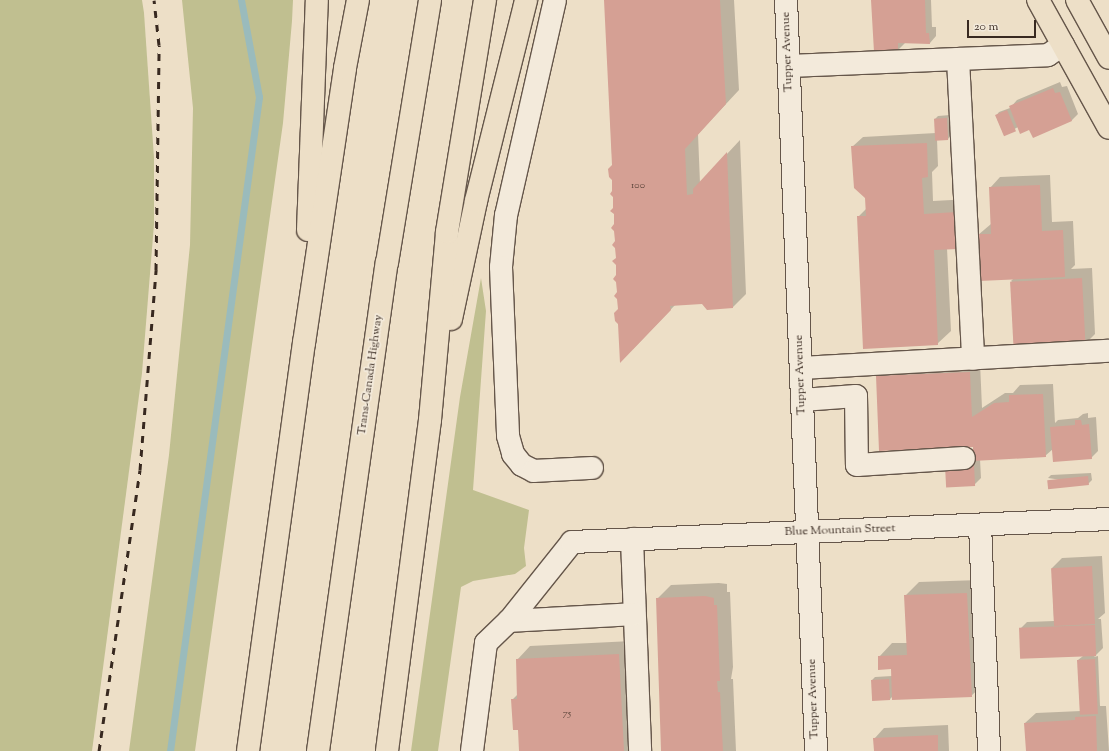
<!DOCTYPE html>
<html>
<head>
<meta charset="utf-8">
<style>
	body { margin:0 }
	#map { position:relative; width:1109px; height:751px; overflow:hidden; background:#eddfc7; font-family:"Sorts Mill Goudy",serif }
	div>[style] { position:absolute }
	.green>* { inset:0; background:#c0bf90 }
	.shadow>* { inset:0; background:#0003 }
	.stream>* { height:7px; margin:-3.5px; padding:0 3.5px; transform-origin:3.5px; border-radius:3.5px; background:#9abbbc }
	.building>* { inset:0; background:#d5a094; transform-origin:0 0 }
	.roads { filter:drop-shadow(1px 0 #65564a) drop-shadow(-1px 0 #65564a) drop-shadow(0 1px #65564a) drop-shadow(0 -1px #65564a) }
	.minor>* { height:22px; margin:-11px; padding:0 11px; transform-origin:11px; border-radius:11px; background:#f3eadb }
	.major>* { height:22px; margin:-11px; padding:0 11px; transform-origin:11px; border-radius:11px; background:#eddfc7 }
	.highway>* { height:22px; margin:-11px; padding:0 11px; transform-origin:11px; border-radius:11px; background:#eddfc7 }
	.rail>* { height:3px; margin-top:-1.5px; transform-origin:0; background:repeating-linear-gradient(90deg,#382920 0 7px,transparent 0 14px) }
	span { translate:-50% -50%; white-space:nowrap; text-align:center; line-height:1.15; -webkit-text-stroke:3.5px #f3eadb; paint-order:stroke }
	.number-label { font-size:10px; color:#5f473d }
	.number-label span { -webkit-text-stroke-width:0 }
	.street-label { font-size:12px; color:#382920 }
	.scale { position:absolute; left:967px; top:20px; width:69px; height:18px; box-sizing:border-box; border:2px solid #382920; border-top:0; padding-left:5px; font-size:12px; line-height:14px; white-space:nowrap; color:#382920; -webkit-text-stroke:3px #f3eadb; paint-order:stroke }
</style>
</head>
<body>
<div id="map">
	<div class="green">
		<i style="clip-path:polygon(0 0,142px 0,144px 13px,154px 158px,154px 224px,142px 373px,92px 751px,0 751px)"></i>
		<i style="clip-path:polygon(182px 0,293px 0,292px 21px,283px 123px,195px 751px,129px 751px,169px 455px,190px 245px,193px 108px)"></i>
		<i style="clip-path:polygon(481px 278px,486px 311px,473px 490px,529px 510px,524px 548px,526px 566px,515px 574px,473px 581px,461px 587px,438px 751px,411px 751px,460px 397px)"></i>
	</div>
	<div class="shadow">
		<i style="clip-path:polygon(605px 0,734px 0,739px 90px,698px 134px,700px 183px,740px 140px,746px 294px,733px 307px,702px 303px,676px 304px,633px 349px,619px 310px)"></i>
		<i style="clip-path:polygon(872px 0,931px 0,932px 27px,936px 27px,936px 36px,930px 43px,905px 43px,898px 50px)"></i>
		<i style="clip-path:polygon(1060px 82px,1062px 87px,1067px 86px,1078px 114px,1071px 121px,1030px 128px,1018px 127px,1004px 135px,996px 116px,999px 112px,1010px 108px,1017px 100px)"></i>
		<i style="clip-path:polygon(950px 115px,951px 135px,948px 139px,937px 139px,938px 166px,932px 172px,933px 201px,970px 199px,947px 248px,951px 331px,937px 344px,858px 217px,867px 208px,866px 197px,852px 147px,863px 137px,936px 133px,935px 119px,938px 116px)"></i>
		<i style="clip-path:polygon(1050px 175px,1052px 222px,1073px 221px,1075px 265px,1071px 269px,1092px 268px,1095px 334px,1084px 345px,1011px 281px,1014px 278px,978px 235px,991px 224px,990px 188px,1000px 177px)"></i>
		<i style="clip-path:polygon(980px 362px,982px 408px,1005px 393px,1013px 393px,1020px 385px,1053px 384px,1055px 423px,1058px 420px,1078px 418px,1083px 414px,1088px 413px,1088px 418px,1096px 417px,1098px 451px,1091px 458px,1053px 449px,1045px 456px,980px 459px,981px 478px,974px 485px,947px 486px,974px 459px,974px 446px,877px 376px,888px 366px)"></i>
		<i style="clip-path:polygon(1091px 473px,1092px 480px,1088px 484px,1048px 478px,1051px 475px)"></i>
		<i style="clip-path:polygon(1102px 556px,1105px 613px,1098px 619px,1101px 619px,1103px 648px,1094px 657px,1098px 656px,1100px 706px,1106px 706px,1109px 751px,1027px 751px,1025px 723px,1036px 713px,1081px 711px,1078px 660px,1083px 656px,1020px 629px,1027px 622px,1054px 621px,1052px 568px,1062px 558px)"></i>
		<i style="clip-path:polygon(980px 580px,985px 683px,971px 696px,893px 696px,890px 699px,872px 680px,875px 677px,892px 676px,892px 668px,879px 657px,892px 643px,907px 643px,905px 596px,919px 582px)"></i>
		<i style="clip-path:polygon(719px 583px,727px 584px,727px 592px,730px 592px,733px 667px,731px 679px,733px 679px,736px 751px,664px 751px,657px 599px,671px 585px)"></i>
		<i style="clip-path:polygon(632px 641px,638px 751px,520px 751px,519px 729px,512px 700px,518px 694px,517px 660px,530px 646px)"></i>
		<i style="clip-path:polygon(948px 725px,949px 751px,875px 751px,874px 739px,884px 728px)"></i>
	</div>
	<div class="stream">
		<i style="left:170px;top:751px;width:660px;rotate:-82.25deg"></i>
		<i style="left:259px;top:97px;width:99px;rotate:-100.5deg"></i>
	</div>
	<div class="building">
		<i style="clip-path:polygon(604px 0,720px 0,726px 104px,685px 149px,687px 195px,693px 194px,693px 189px,727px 152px,733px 308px,707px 310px,702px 304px,670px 306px,671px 310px,620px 363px,618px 324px,615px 321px,614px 313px,618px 309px,617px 299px,614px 296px,617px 292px,616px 282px,613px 279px,616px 275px,616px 265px,612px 261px,616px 258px,615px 248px,612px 245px,615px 241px,614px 231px,611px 228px,614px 224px,614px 214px,610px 211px,613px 208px,613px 197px,610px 194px,612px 191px,612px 180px,609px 177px,608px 169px,612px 165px)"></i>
		<i style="clip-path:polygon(871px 0,925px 0,926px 33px,929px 33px,930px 44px,898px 43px,898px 51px,874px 52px)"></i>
		<i style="clip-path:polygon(1053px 88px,1055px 93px,1060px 92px,1072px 121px,1033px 138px,1029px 130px,1020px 134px,1009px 106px)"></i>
		<i style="left:1007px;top:110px;width:23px;height:13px;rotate:67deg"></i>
		<i style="left:947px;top:118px;width:22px;height:13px;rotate:87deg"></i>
		<i style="clip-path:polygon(927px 143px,928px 177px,922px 178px,924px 214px,957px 212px,958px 249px,934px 250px,938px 345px,863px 349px,857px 216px,866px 216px,865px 198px,854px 188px,851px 146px)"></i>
		<i style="clip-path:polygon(1040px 185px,1042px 231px,1063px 230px,1065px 277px,979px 281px,977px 234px,991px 234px,989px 187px)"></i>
		<i style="left:1082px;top:278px;width:68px;height:72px;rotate:87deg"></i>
		<i style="clip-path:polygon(970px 372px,972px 417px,994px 403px,1009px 402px,1009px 395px,1043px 394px,1046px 457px,973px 461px,973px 447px,879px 451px,876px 376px)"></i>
		<i style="clip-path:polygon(1075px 420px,1081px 420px,1082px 425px,1089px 424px,1092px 459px,1053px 462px,1050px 427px,1075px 425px)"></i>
		<i style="left:974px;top:465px;width:21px;height:29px;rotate:87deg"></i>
		<i style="left:1088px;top:476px;width:9px;height:41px;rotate:84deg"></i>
		<i style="left:1092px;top:566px;width:58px;height:41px;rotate:87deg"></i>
		<i style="clip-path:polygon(967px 593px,972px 697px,892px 700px,891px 669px,878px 670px,878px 656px,907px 655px,904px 595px)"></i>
		<i style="clip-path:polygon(705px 596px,714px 598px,714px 605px,717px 605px,720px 681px,717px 681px,718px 692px,720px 692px,723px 751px,661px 751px,656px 598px)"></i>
		<i style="left:1095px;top:625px;width:31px;height:76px;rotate:88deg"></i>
		<i style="clip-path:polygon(619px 654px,624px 751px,519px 751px,518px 730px,513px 730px,511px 699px,517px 699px,516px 659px)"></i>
		<i style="left:1095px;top:659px;width:55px;height:18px;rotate:87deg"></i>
		<i style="left:889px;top:679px;width:21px;height:18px;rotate:87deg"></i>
		<i style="clip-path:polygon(1096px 716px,1097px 751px,1026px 751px,1024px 723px,1075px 720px,1075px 717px)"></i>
		<i style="clip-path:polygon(938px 735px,938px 751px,874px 751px,873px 738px)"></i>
	</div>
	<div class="roads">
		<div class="minor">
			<i style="left:555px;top:0;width:221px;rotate:102.8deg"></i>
			<i style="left:506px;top:215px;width:52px;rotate:95.5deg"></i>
			<i style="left:501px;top:267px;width:169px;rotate:87.6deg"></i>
			<i style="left:508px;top:436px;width:19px;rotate:74deg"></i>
			<i style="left:513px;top:454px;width:14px;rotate:51deg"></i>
			<i style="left:522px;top:465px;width:13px;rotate:27deg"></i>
			<i style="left:534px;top:471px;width:58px;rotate:-3deg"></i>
			<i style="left:786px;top:0;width:752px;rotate:87.71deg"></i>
			<i style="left:958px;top:59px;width:300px;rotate:87.1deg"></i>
			<i style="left:789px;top:66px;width:259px;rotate:-2.4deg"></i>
			<i style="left:1048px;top:55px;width:18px;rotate:-34deg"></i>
			<i style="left:801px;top:368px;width:308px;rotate:-3.2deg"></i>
			<i style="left:802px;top:400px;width:54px;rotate:-4.2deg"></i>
			<i style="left:856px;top:396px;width:69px;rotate:89.2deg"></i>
			<i style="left:857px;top:465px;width:107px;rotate:-3.7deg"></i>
			<i style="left:980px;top:525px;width:226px;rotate:87.7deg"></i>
			<i style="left:632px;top:539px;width:212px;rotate:87.8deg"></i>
			<i style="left:509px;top:621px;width:125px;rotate:-3.2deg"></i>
			<i style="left:472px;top:751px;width:109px;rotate:-82.6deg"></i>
			<i style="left:486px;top:643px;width:32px;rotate:-44deg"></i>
			<i style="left:509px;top:621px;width:101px;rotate:-51.4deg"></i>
			<i style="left:572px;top:542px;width:537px;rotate:-2.45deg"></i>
		</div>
		<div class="major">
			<i style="left:1038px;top:0;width:146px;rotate:61deg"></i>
			<i style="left:1077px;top:0;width:66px;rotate:61.1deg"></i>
		</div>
		<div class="highway">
			<i style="left:308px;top:230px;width:230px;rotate:-87.8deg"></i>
			<i style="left:451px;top:319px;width:121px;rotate:-78deg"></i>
			<i style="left:476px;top:201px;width:207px;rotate:-76deg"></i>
			<i style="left:248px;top:751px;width:412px;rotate:-82.2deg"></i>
			<i style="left:304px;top:343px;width:278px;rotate:-81.5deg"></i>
			<i style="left:345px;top:68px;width:69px;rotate:-79.2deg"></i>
			<i style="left:318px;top:751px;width:493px;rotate:-82deg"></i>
			<i style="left:387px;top:263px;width:266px;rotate:-80.7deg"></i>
			<i style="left:387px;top:751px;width:334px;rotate:-82.6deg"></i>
			<i style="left:430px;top:420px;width:189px;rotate:-84.8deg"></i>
			<i style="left:447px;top:232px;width:235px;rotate:-80.7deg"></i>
		</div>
	</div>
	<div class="rail">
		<i style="left:99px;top:751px;width:284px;rotate:-81.7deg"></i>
		<i style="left:140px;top:470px;width:201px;rotate:-85.4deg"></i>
		<i style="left:156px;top:270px;width:225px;rotate:-89.2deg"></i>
		<i style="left:159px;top:45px;width:45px;rotate:-96.3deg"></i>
	</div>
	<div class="number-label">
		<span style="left:638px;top:186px">100</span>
		<span style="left:567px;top:714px">75</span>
	</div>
	<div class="street-label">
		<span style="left:788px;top:52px;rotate:-92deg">Tupper Avenue</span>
		<span style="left:371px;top:375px;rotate:-82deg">Trans-Canada Highway</span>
		<span style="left:801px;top:375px;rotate:-92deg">Tupper Avenue</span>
		<span style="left:840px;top:531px;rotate:-2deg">Blue Mountain Street</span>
		<span style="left:814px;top:699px;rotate:-92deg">Tupper Avenue</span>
	</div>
	<div class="scale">20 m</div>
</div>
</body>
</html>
